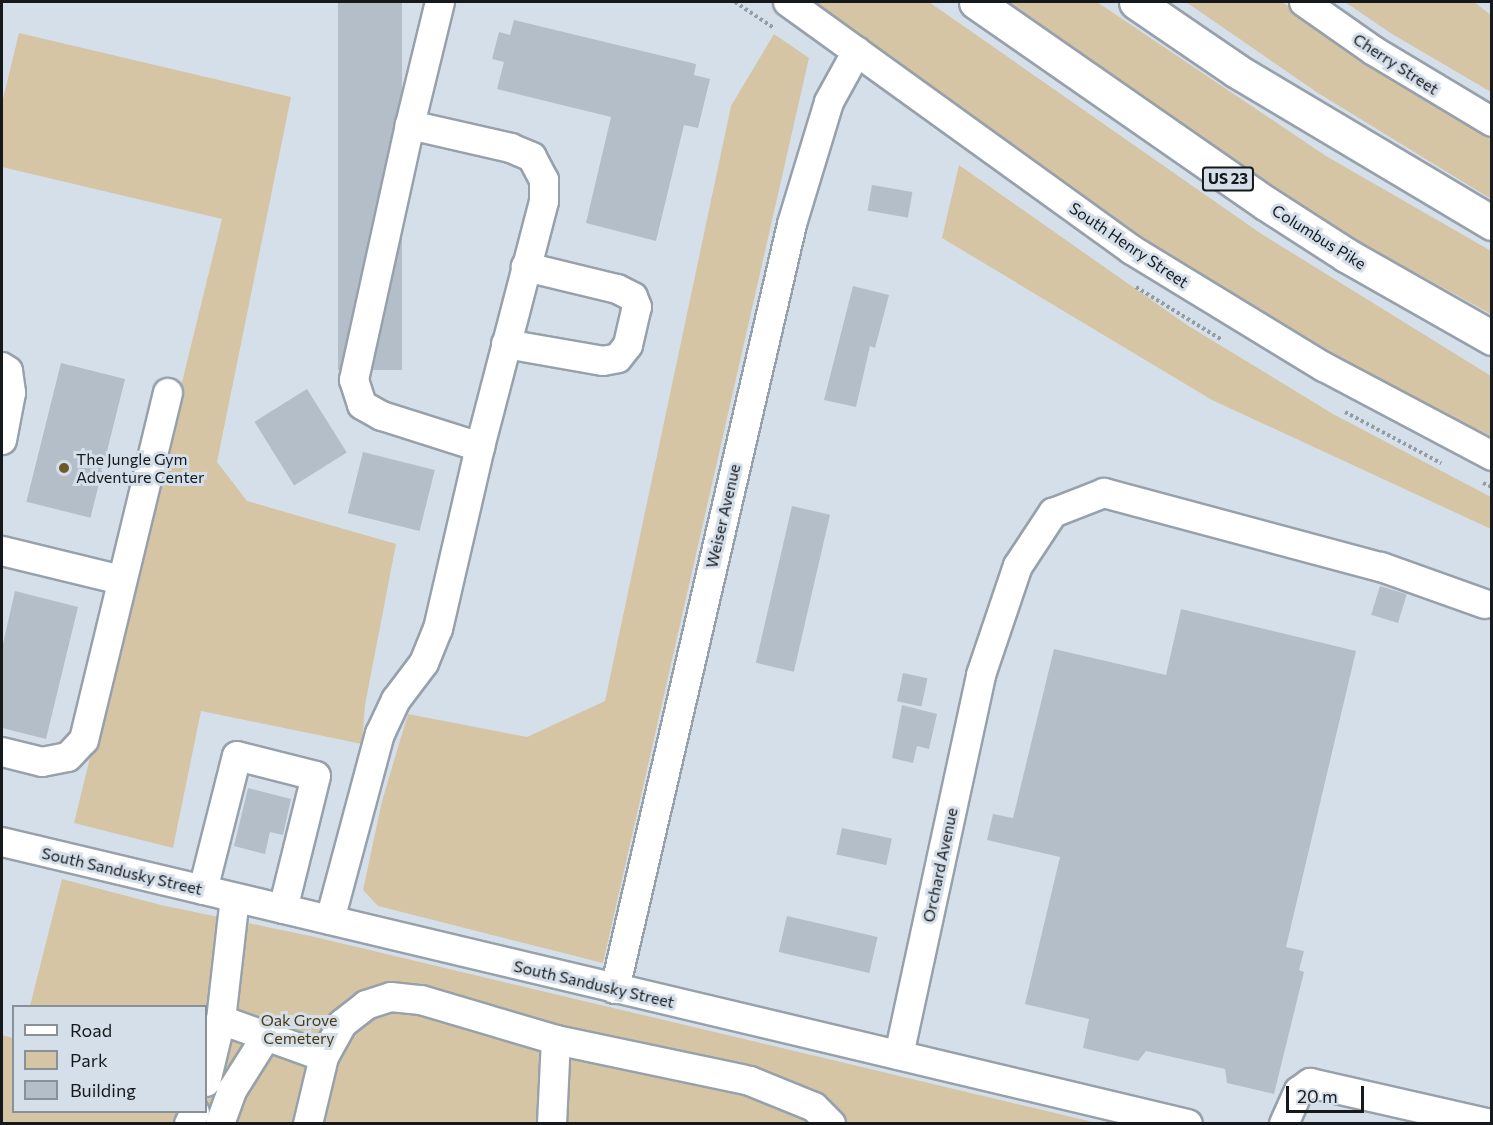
<!DOCTYPE html>
<html>
<head>
<meta charset="utf-8">
<style>
	body { margin:0 }
	#map { position:relative; width:1493px; height:1125px; overflow:hidden; background:#d5dfea; font-family:Commissioner,sans-serif }
	div>[style] { position:absolute }
	.green>* { inset:0; background:#d5c5a4 }
	.building>* { inset:0; background:#b4bec9; transform-origin:0 0 }
	.path>* { height:4px; margin-top:-2px; transform-origin:0; background:repeating-linear-gradient(90deg,#939ba3 0 3px,transparent 0 6px) }
	.roads { filter:drop-shadow(2px 0 #97a1ab) drop-shadow(-2px 0 #97a1ab) drop-shadow(0 2px #97a1ab) drop-shadow(0 -2px #97a1ab) }
	.minor>* { height:28px; margin:-14px; padding:0 14px; transform-origin:14px; border-radius:14px; background:#fff }
	.highway>* { height:33px; margin:-16.5px; padding:0 16.5px; transform-origin:16.5px; border-radius:16.5px; background:#fff }
	.dots>* { width:16px; height:16px; translate:-50% -50%; box-sizing:border-box; border:3px solid #d5dfea; border-radius:50% }
	span { translate:-50% -50%; white-space:nowrap; text-align:center; line-height:1.15; -webkit-text-stroke:6px #d5dfea; paint-order:stroke }
	.shield-label span { padding:2px 4px; background:#d5dfea; border:2px solid; border-radius:4px; -webkit-text-stroke-width:0 }
	.shield-label { font-size:15px; color:#15191c; font-weight:700 }
	.street-label { font-size:16px; color:#15191c }
	.poi-label { font-size:16px; color:#15191c }
	.left { translate:0 -50%; text-align:left }
	.park-label { font-size:16px; color:#4b3912 }
	.frame { position:absolute; inset:0; border:3px solid #15191c; pointer-events:none }
	.legend { position:absolute; left:12px; top:1005px; width:195px; height:108px; box-sizing:border-box; background:#d5dfea; border:2px solid #889098; margin:0; padding:8px 10px; list-style:none; font-size:18px; color:#15191c }
	.legend li { display:flex; align-items:center; gap:12px; height:30px }
	.legend b { width:30px; border:2px solid #889098 }
	.scale { position:absolute; left:1286px; top:1086px; width:78px; height:27px; box-sizing:border-box; border:3px solid #15191c; border-top:0; padding-left:8px; font-size:18px; line-height:21px; white-space:nowrap; color:#15191c; -webkit-text-stroke:4px #d5dfea; paint-order:stroke }
</style>
</head>
<body>
<div id="map">
	<div class="green">
		<i style="clip-path:polygon(812px 2px,929px 2px,1260px 233px,1491px 376px,1491px 436px,1395px 389px,1179px 263px)"></i>
		<i style="clip-path:polygon(1008px 2px,1097px 2px,1326px 156px,1491px 251px,1491px 314px,1323px 222px)"></i>
		<i style="clip-path:polygon(1186px 2px,1282px 2px,1444px 111px,1491px 138px,1491px 199px,1318px 93px)"></i>
		<i style="clip-path:polygon(1345px 2px,1474px 2px,1491px 15px,1491px 92px,1392px 34px)"></i>
		<i style="clip-path:polygon(19px 33px,291px 97px,217px 462px,247px 501px,396px 544px,365px 705px,362px 744px,201px 711px,173px 848px,74px 823px,222px 219px,2px 167px,2px 103px)"></i>
		<i style="clip-path:polygon(774px 34px,809px 58px,603px 963px,378px 906px,363px 890px,382px 801px,408px 714px,527px 737px,605px 701px,731px 106px)"></i>
		<i style="clip-path:polygon(959px 165px,1187px 325px,1333px 414px,1491px 497px,1491px 529px,1212px 400px,942px 238px)"></i>
		<i style="clip-path:polygon(62px 879px,161px 905px,315px 937px,1097px 1123px,2px 1124px,2px 1035px,13px 1038px,14px 1112px,206px 1112px,206px 1006px,30px 1006px)"></i>
	</div>
	<div class="building">
		<i style="left:338px;top:2px;width:64px;height:368px"></i>
		<i style="clip-path:polygon(514px 20px,696px 64px,694px 75px,710px 79px,698px 128px,684px 125px,656px 241px,586px 223px,611px 117px,497px 89px,504px 62px,492px 59px,499px 32px,510px 35px)"></i>
		<i style="left:872px;top:185px;width:41px;height:26px;rotate:10deg"></i>
		<i style="clip-path:polygon(853px 286px,889px 295px,875px 348px,870px 346px,856px 407px,824px 400px)"></i>
		<i style="left:61px;top:363px;width:66px;height:143px;rotate:14deg"></i>
		<i style="left:307px;top:389px;width:75px;height:62px;rotate:58deg"></i>
		<i style="left:363px;top:452px;width:74px;height:63px;rotate:14deg"></i>
		<i style="left:792px;top:506px;width:39px;height:161px;rotate:13deg"></i>
		<i style="left:1380px;top:586px;width:28px;height:30px;rotate:17deg"></i>
		<i style="clip-path:polygon(15px 591px,78px 607px,46px 739px,2px 728px,2px 648px)"></i>
		<i style="clip-path:polygon(1181px 609px,1356px 651px,1286px 947px,1304px 951px,1299px 970px,1304px 972px,1274px 1094px,1227px 1083px,1225px 1069px,1146px 1051px,1138px 1061px,1083px 1048px,1089px 1019px,1025px 1004px,1060px 857px,987px 840px,993px 814px,1013px 818px,1054px 649px,1166px 675px)"></i>
		<i style="left:903px;top:673px;width:25px;height:29px;rotate:12deg"></i>
		<i style="clip-path:polygon(902px 705px,937px 714px,929px 749px,917px 746px,913px 763px,892px 758px)"></i>
		<i style="clip-path:polygon(248px 788px,291px 799px,283px 835px,270px 832px,265px 854px,234px 846px)"></i>
		<i style="left:842px;top:828px;width:51px;height:27px;rotate:12deg"></i>
		<i style="left:787px;top:916px;width:93px;height:37px;rotate:13deg"></i>
	</div>
	<div class="path">
		<i style="left:735px;top:2px;width:47px;rotate:33.7deg"></i>
		<i style="left:1136px;top:287px;width:101px;rotate:31.6deg"></i>
		<i style="left:1345px;top:412px;width:109px;rotate:28deg"></i>
		<i style="left:1483px;top:483px;width:10px;rotate:24deg"></i>
	</div>
	<div class="roads">
		<div class="minor">
			<i style="left:788px;top:2px;width:424px;rotate:35.8deg"></i>
			<i style="left:1132px;top:250px;width:225px;rotate:31.4deg"></i>
			<i style="left:1324px;top:367px;width:190px;rotate:27.9deg"></i>
			<i style="left:1304px;top:2px;width:85px;rotate:35deg"></i>
			<i style="left:1374px;top:51px;width:138px;rotate:31deg"></i>
			<i style="left:410px;top:125px;width:261px;rotate:102.4deg"></i>
			<i style="left:354px;top:380px;width:26px;rotate:72deg"></i>
			<i style="left:362px;top:405px;width:23px;rotate:29deg"></i>
			<i style="left:382px;top:416px;width:103px;rotate:17.6deg"></i>
			<i style="left:506px;top:344px;width:98px;rotate:9.9deg"></i>
			<i style="left:603px;top:361px;width:15px;rotate:-11deg"></i>
			<i style="left:618px;top:358px;width:16px;rotate:-52deg"></i>
			<i style="left:628px;top:345px;width:39px;rotate:-77deg"></i>
			<i style="left:637px;top:307px;width:11px;rotate:-112deg"></i>
			<i style="left:633px;top:297px;width:18px;rotate:-153deg"></i>
			<i style="left:617px;top:289px;width:94px;rotate:-166.4deg"></i>
			<i style="left:2px;top:367px;width:7px;rotate:34deg"></i>
			<i style="left:8px;top:371px;width:22px;rotate:82deg"></i>
			<i style="left:11px;top:393px;width:48px;rotate:100.8deg"></i>
			<i style="left:2px;top:551px;width:122px;rotate:13.7deg"></i>
			<i style="left:2px;top:752px;width:41px;rotate:14deg"></i>
			<i style="left:42px;top:762px;width:26px;rotate:-11deg"></i>
			<i style="left:68px;top:757px;width:23px;rotate:-47deg"></i>
			<i style="left:84px;top:740px;width:357px;rotate:-76.4deg"></i>
			<i style="left:2px;top:842px;width:1219px;rotate:13.38deg"></i>
			<i style="left:203px;top:890px;width:138px;rotate:-75.8deg"></i>
			<i style="left:237px;top:756px;width:81px;rotate:14.2deg"></i>
			<i style="left:316px;top:776px;width:137px;rotate:103.9deg"></i>
			<i style="left:330px;top:920px;width:193px;rotate:-75deg"></i>
			<i style="left:380px;top:734px;width:38px;rotate:-65deg"></i>
			<i style="left:396px;top:700px;width:46px;rotate:-52.9deg"></i>
			<i style="left:424px;top:663px;width:37px;rotate:-68deg"></i>
			<i style="left:438px;top:629px;width:187px;rotate:-77deg"></i>
			<i style="left:480px;top:447px;width:254px;rotate:-75.4deg"></i>
			<i style="left:544px;top:201px;width:21px;rotate:-90deg"></i>
			<i style="left:544px;top:180px;width:26px;rotate:-118deg"></i>
			<i style="left:532px;top:157px;width:23px;rotate:-157deg"></i>
			<i style="left:511px;top:148px;width:104px;rotate:-167.2deg"></i>
			<i style="left:410px;top:125px;width:127px;rotate:-76.3deg"></i>
			<i style="left:615px;top:989px;width:785px;rotate:-76.97deg"></i>
			<i style="left:792px;top:224px;width:127px;rotate:-73.1deg"></i>
			<i style="left:829px;top:102px;width:58px;rotate:-61.2deg"></i>
			<i style="left:221px;top:1020px;width:109px;rotate:19.8deg"></i>
			<i style="left:324px;top:1057px;width:69px;rotate:103.4deg"></i>
			<i style="left:899px;top:1055px;width:389px;rotate:-77.8deg"></i>
			<i style="left:981px;top:675px;width:115px;rotate:-71.3deg"></i>
			<i style="left:1018px;top:566px;width:64px;rotate:-56.6deg"></i>
			<i style="left:1053px;top:513px;width:55px;rotate:-21.4deg"></i>
			<i style="left:1104px;top:493px;width:287px;rotate:15deg"></i>
			<i style="left:1381px;top:567px;width:110px;rotate:19.6deg"></i>
			<i style="left:324px;top:1057px;width:38px;rotate:-61deg"></i>
			<i style="left:342px;top:1024px;width:31px;rotate:-38deg"></i>
			<i style="left:366px;top:1005px;width:26px;rotate:-18deg"></i>
			<i style="left:391px;top:997px;width:30px;rotate:6deg"></i>
			<i style="left:421px;top:1000px;width:141px;rotate:16.5deg"></i>
			<i style="left:206px;top:1082px;width:64px;rotate:-76.4deg"></i>
			<i style="left:221px;top:1020px;width:123px;rotate:-83.5deg"></i>
			<i style="left:189px;top:1124px;width:13px;rotate:-63deg"></i>
			<i style="left:220px;top:1124px;width:37px;rotate:-70deg"></i>
			<i style="left:233px;top:1089px;width:64px;rotate:-57.8deg"></i>
			<i style="left:552px;top:1124px;width:84px;rotate:-87.3deg"></i>
			<i style="left:556px;top:1040px;width:198px;rotate:11.9deg"></i>
			<i style="left:750px;top:1081px;width:69px;rotate:22.1deg"></i>
			<i style="left:814px;top:1107px;width:24px;rotate:45deg"></i>
			<i style="left:1284px;top:1124px;width:36px;rotate:-66deg"></i>
			<i style="left:1299px;top:1091px;width:14px;rotate:-36deg"></i>
			<i style="left:1310px;top:1083px;width:185px;rotate:12.8deg"></i>
		</div>
		<div class="highway">
			<i style="left:976px;top:2px;width:354px;rotate:34.8deg"></i>
			<i style="left:1267px;top:204px;width:94px;rotate:32.8deg"></i>
			<i style="left:1346px;top:255px;width:168px;rotate:29.6deg"></i>
			<i style="left:1136px;top:2px;width:122px;rotate:34.3deg"></i>
			<i style="left:1237px;top:71px;width:297px;rotate:30.8deg"></i>
		</div>
	</div>
	<div class="dots">
		<i style="left:64px;top:468px;background:#705929"></i>
	</div>
	<div class="shield-label">
		<span style="left:1228px;top:179px">US 23</span>
	</div>
	<div class="street-label">
		<span style="left:1396px;top:64px;rotate:33deg">Cherry Street</span>
		<span style="left:1319px;top:237px;rotate:32deg">Columbus Pike</span>
		<span style="left:1129px;top:245px;rotate:34deg">South Henry Street</span>
		<span style="left:723px;top:516px;rotate:-77deg">Weiser Avenue</span>
		<span style="left:940px;top:865px;rotate:-78deg">Orchard Avenue</span>
		<span style="left:122px;top:871px;rotate:13deg">South Sandusky Street</span>
		<span style="left:594px;top:984px;rotate:13deg">South Sandusky Street</span>
	</div>
	<div class="poi-label">
		<span class="left" style="left:76px;top:468px">The Jungle Gym<br>Adventure Center</span>
	</div>
	<div class="park-label">
		<span style="left:299px;top:1029px">Oak Grove<br>Cemetery</span>
	</div>
	<div class="frame"></div>
	<ul class="legend">
	<li><b style="height:8px;background:#fff"></b>Road</li>
	<li><b style="height:16px;background:#d5c5a4"></b>Park</li>
	<li><b style="height:16px;background:#b4bec9"></b>Building</li>
	</ul>
	<div class="scale">20 m</div>
</div>
</body>
</html>
